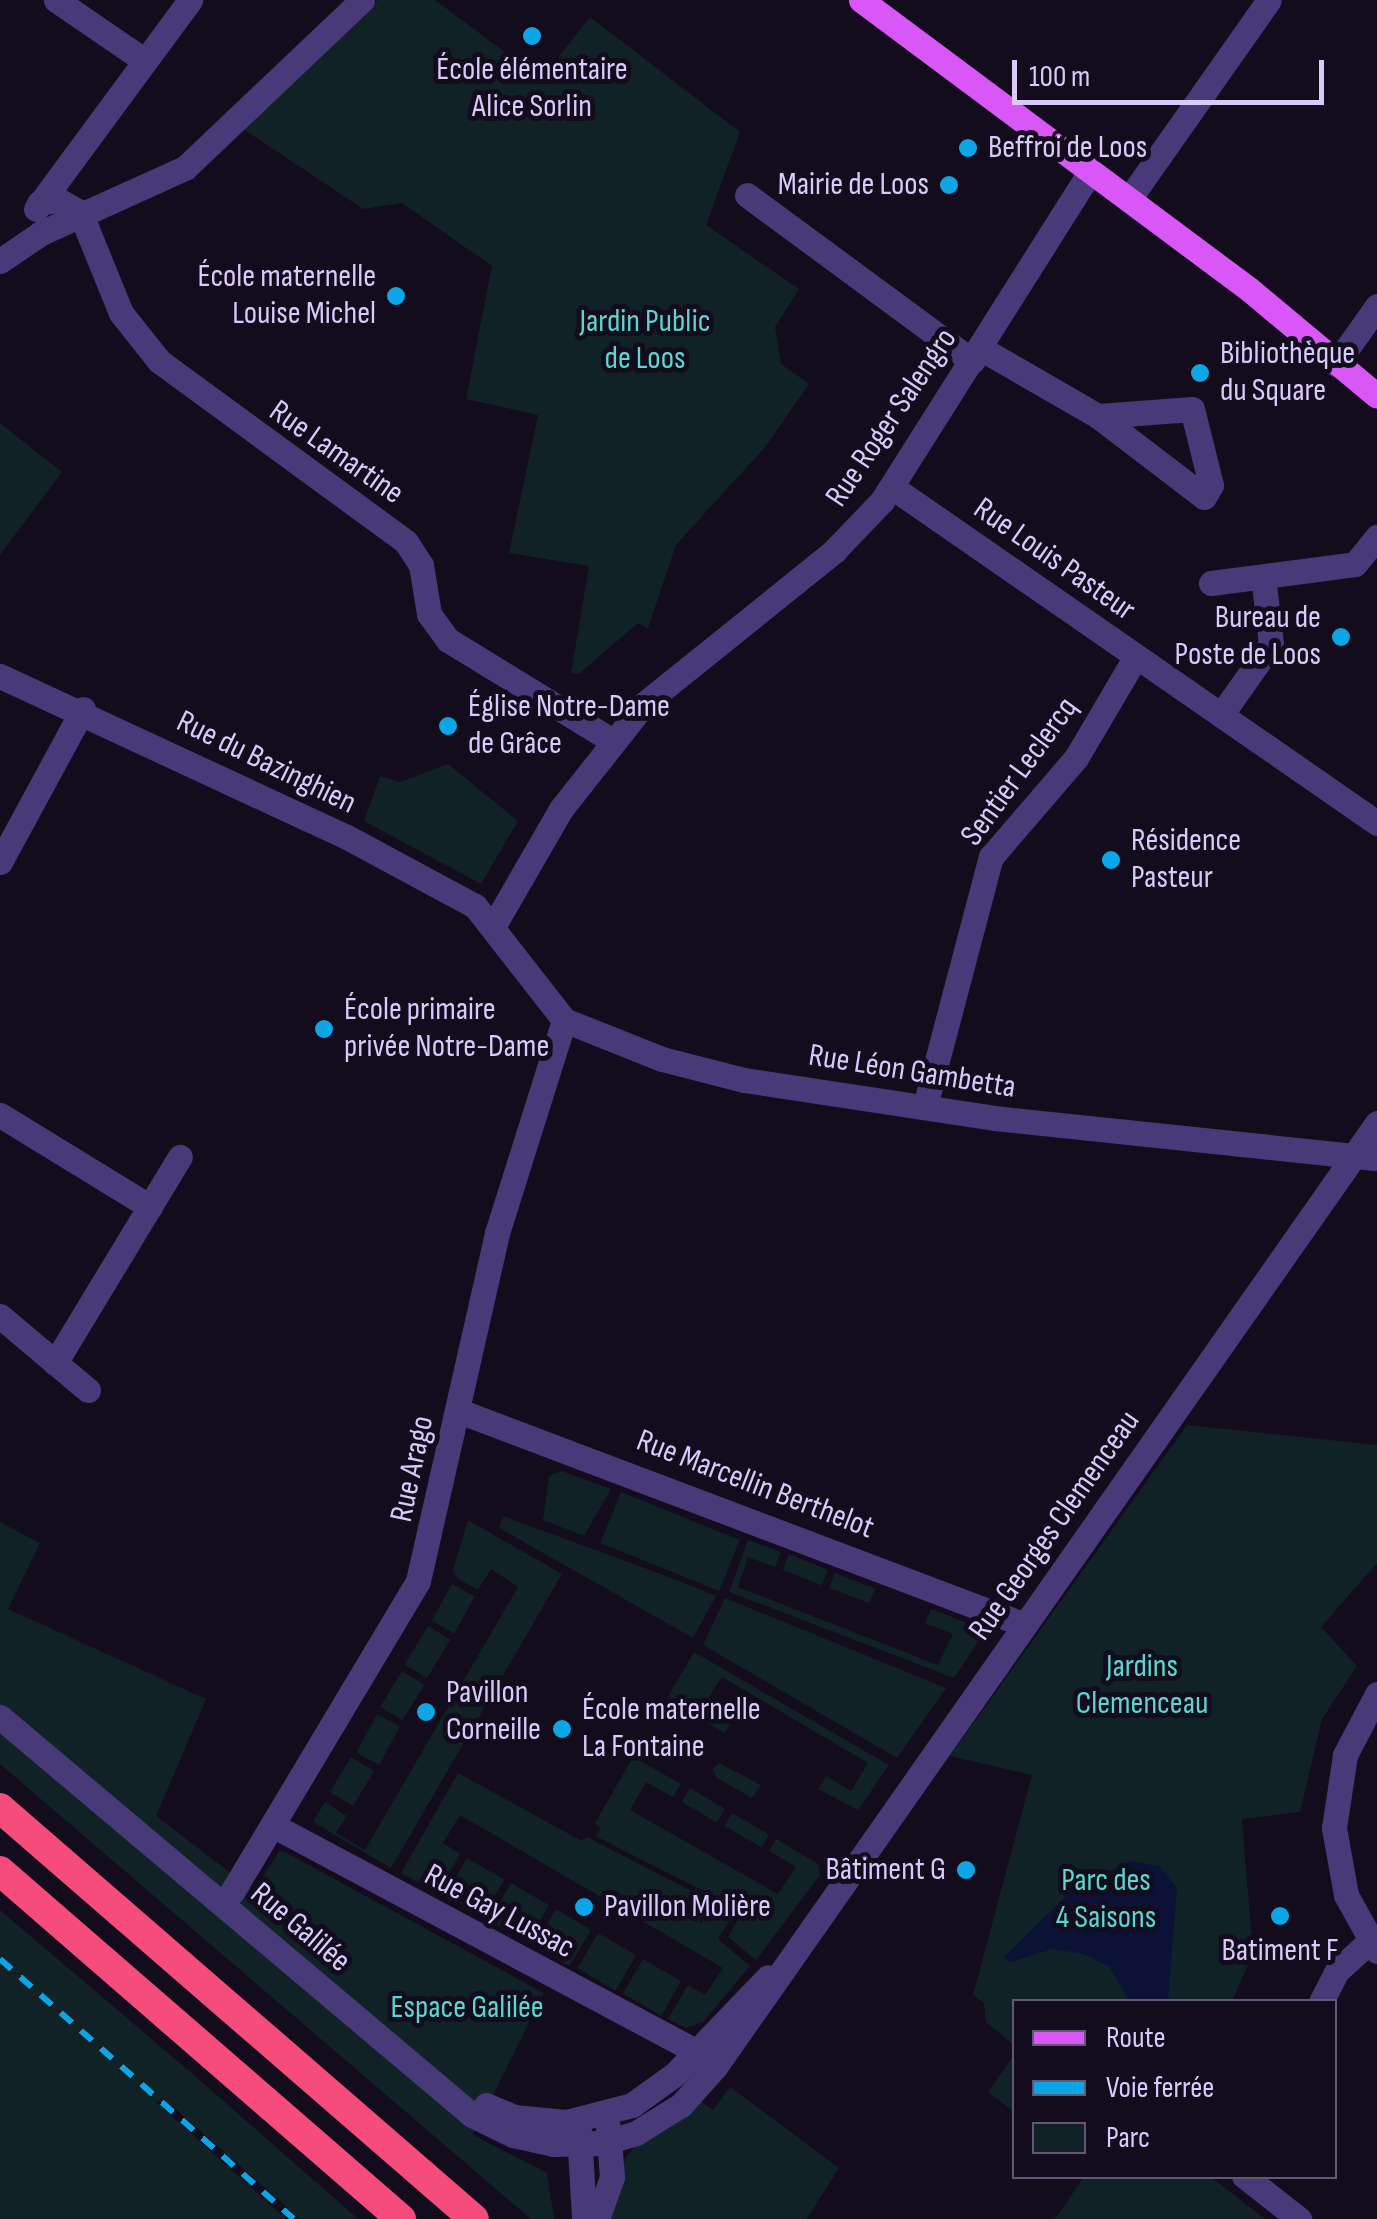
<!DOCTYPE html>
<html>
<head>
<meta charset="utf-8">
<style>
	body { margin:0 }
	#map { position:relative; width:1377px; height:2219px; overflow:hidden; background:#120c1c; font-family:"Sofia Sans Condensed",sans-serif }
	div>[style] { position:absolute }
	.green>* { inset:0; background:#102225; transform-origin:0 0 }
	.water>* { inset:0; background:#0b1236 }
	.minor>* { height:25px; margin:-12.5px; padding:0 12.5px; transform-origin:12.5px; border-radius:12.5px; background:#483a78 }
	.major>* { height:25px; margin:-12.5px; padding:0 12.5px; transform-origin:12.5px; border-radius:12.5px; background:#d957f6 }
	.highway>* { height:30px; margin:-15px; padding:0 15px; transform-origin:15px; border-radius:15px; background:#f54c7c }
	.rail>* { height:6px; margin-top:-3px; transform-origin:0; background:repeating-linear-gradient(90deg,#0ca6e6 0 15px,transparent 0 27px) }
	.dots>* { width:28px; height:28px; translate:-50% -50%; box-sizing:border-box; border:5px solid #120c1c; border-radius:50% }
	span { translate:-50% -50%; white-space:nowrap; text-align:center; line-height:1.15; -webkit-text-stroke:10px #120c1c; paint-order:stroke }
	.poi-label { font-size:32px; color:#d9cafc }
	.left { translate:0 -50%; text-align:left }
	.right { translate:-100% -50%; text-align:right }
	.park-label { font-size:32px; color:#5bd7d0 }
	.street-label { font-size:32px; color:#d9cafc }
	.legend { position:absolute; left:1012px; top:1999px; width:325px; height:180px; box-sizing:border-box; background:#120c1c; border:2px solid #625876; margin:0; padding:12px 18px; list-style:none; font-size:30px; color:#d9cafc }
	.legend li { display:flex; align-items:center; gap:20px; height:50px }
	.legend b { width:50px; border:2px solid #625876 }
	.scale { position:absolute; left:1012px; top:60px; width:312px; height:45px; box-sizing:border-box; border:5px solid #d9cafc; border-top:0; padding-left:12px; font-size:30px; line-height:35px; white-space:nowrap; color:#d9cafc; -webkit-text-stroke:8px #120c1c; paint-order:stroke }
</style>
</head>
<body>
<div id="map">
	<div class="green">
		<i style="clip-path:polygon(378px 0,435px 0,541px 79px,590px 17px,740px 132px,706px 225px,799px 289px,775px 327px,781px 364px,809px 384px,766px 446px,676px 545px,648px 628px,638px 623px,579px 674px,571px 673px,589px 566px,509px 553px,538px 415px,466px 399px,492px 266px,402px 203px,363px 209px,243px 129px)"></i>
		<i style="clip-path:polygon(0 423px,62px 472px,0 555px)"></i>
		<i style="clip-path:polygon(448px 764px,518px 821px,481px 884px,364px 821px,380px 776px,400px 782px)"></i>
		<i style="clip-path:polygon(1187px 1425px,1377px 1445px,1377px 1563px,1321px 1627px,1357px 1666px,1322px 1719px,1300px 1812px,1242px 1819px,1253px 1954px,1232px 2001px,1014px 2002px,1014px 2045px,986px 2022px,984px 2003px,973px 1995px,1032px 1775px,950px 1756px)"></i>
		<i style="clip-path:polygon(562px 1471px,611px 1489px,584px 1536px,543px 1520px,549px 1476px)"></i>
		<i style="left:621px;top:1492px;width:128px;height:55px;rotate:22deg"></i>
		<i style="clip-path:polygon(503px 1516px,677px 1580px,716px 1596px,693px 1638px,499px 1528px)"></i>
		<i style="clip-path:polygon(468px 1520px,562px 1574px,391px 1868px,313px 1822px,325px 1802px,347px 1816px,336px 1833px,365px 1850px,518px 1587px,491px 1569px,478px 1590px,457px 1578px,453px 1570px)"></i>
		<i style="clip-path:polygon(0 1522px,40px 1543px,8px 1609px,206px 1699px,156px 1816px,254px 1891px,279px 1851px,285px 1852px,544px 1993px,473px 2135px,547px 2173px,554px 2219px,531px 2219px,0 1764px)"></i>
		<i style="clip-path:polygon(748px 1540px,781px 1552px,775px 1567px,748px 1557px,738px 1587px,938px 1665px,953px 1634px,925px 1623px,931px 1609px,986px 1630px,954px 1678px,729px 1592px)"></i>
		<i style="left:789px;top:1554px;width:42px;height:17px;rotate:22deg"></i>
		<i style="left:835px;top:1573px;width:43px;height:16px;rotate:21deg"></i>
		<i style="left:452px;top:1584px;width:26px;height:42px;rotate:29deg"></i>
		<i style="clip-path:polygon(725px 1598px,946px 1688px,897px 1758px,703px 1645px)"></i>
		<i style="left:428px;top:1626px;width:26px;height:45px;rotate:31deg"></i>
		<i style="clip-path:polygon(694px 1652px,889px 1765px,858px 1810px,818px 1789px,826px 1776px,851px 1791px,868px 1763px,722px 1677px,704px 1705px,732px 1721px,725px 1733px,666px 1700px)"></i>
		<i style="left:402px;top:1671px;width:26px;height:42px;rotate:31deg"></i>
		<i style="left:377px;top:1714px;width:26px;height:44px;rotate:28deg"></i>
		<i style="left:351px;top:1757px;width:27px;height:41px;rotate:31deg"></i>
		<i style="clip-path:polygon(633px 1757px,681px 1784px,673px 1797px,646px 1782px,630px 1810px,778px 1894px,796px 1867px,769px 1851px,776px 1839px,818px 1864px,820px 1875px,756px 1960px,728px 1937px,743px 1911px,595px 1836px,601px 1829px,595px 1823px)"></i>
		<i style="clip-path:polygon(719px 1763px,761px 1785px,752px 1798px,717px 1778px,712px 1769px)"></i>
		<i style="clip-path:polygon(458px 1773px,582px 1841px,587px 1837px,734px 1913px,718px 1939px,750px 1966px,704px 2021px,686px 2028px,668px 2019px,688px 1985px,705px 1995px,723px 1968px,460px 1815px,443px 1843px,460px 1854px,438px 1893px,401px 1873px)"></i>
		<i style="left:690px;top:1788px;width:41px;height:16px;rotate:31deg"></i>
		<i style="left:732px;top:1813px;width:43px;height:15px;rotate:30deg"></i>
		<i style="left:467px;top:1858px;width:43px;height:43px;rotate:30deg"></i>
		<i style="left:511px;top:1883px;width:44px;height:43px;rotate:30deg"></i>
		<i style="left:556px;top:1909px;width:41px;height:42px;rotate:31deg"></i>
		<i style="clip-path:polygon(0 1910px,202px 2082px,358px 2219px,300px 2219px,169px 2103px,155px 2101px,286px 2219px,0 2219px)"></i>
		<i style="left:598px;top:1933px;width:44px;height:41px;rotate:30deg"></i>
		<i style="left:643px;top:1959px;width:44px;height:40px;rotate:30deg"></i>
		<i style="clip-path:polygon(1014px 2055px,1014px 2112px,988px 2092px)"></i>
		<i style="clip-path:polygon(730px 2087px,839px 2168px,807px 2219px,606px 2219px,626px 2157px,641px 2140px,699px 2100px,713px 2110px)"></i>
		<i style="clip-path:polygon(1084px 2177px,1211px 2177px,1265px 2219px,1055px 2219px)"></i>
	</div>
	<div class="water">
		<i style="clip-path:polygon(1130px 1861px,1159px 1866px,1177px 1888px,1168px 2001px,1130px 2001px,1109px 1967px,1084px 1954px,1053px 1949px,1010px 1962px,1003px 1958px,1073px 1889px)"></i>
	</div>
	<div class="minor">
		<i style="left:56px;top:0;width:108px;rotate:34.4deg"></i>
		<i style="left:747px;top:195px;width:280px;rotate:36.4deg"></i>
		<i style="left:1129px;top:199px;width:243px;rotate:-54.9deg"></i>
		<i style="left:39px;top:203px;width:19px;rotate:-9deg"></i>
		<i style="left:58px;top:200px;width:25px;rotate:29deg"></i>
		<i style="left:80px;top:212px;width:109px;rotate:67.9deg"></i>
		<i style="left:121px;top:313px;width:61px;rotate:51.6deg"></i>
		<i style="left:159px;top:361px;width:306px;rotate:36.2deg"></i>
		<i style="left:406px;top:542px;width:27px;rotate:57deg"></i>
		<i style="left:421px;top:565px;width:50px;rotate:80.7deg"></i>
		<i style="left:429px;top:614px;width:32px;rotate:54deg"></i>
		<i style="left:448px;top:640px;width:193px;rotate:31.5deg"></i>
		<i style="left:36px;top:209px;width:260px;rotate:-53.6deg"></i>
		<i style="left:0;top:261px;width:50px;rotate:-34.3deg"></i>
		<i style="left:41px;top:233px;width:158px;rotate:-24.3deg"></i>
		<i style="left:185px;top:168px;width:244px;rotate:-43.5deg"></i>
		<i style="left:980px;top:348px;width:136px;rotate:30deg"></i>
		<i style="left:1098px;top:416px;width:133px;rotate:37.4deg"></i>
		<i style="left:1204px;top:497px;width:14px;rotate:-60deg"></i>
		<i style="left:1211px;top:485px;width:78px;rotate:-104deg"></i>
		<i style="left:1192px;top:409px;width:94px;rotate:175.7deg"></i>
		<i style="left:1336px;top:364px;width:71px;rotate:-54.7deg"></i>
		<i style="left:892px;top:487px;width:590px;rotate:34.71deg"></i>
		<i style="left:1211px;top:583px;width:145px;rotate:-7.5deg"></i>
		<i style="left:1355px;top:564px;width:35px;rotate:-51deg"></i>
		<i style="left:0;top:676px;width:380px;rotate:24.9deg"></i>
		<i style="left:345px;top:836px;width:148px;rotate:28.3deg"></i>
		<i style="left:475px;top:906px;width:145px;rotate:52deg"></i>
		<i style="left:564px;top:1020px;width:105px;rotate:21.7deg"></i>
		<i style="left:662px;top:1059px;width:85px;rotate:14.4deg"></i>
		<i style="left:744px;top:1080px;width:253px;rotate:8.6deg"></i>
		<i style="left:994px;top:1118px;width:385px;rotate:6deg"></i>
		<i style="left:1221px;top:715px;width:87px;rotate:-54.8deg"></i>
		<i style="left:1271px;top:644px;width:68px;rotate:-96.7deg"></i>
		<i style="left:0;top:862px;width:174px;rotate:-61.5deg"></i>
		<i style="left:494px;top:925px;width:134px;rotate:-60deg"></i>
		<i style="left:561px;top:809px;width:134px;rotate:-51.7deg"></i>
		<i style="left:644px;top:704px;width:244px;rotate:-38.8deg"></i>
		<i style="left:834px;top:551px;width:69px;rotate:-46.2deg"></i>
		<i style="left:882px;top:501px;width:389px;rotate:-57.7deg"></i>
		<i style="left:925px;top:1106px;width:258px;rotate:-75.2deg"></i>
		<i style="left:991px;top:857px;width:130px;rotate:-49.4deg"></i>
		<i style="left:1076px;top:758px;width:118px;rotate:-59.5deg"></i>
		<i style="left:0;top:1115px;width:176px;rotate:31.5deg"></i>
		<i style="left:0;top:1316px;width:115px;rotate:40.1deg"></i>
		<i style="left:55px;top:1363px;width:241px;rotate:-58.8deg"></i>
		<i style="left:459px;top:1411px;width:605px;rotate:20.71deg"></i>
		<i style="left:1377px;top:1694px;width:69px;rotate:117.7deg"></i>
		<i style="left:1345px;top:1755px;width:74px;rotate:98.6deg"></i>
		<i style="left:1334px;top:1828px;width:68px;rotate:79.8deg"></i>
		<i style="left:1346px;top:1895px;width:64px;rotate:61deg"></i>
		<i style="left:0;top:1717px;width:617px;rotate:40.14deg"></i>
		<i style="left:472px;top:2115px;width:46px;rotate:26deg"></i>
		<i style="left:513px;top:2135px;width:42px;rotate:12.4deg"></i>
		<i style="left:554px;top:2144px;width:48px;rotate:-1.2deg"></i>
		<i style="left:602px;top:2143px;width:35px;rotate:-16deg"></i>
		<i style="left:636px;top:2133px;width:53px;rotate:-31.9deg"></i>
		<i style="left:681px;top:2105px;width:51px;rotate:-48.2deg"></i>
		<i style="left:715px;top:2067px;width:1153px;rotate:-54.96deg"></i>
		<i style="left:276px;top:1827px;width:475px;rotate:28.1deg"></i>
		<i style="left:232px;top:1892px;width:362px;rotate:-59.1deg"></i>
		<i style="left:418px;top:1581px;width:357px;rotate:-77.2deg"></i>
		<i style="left:497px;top:1233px;width:223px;rotate:-72.5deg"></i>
		<i style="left:1321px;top:2002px;width:35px;rotate:-63deg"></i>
		<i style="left:1337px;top:1971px;width:45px;rotate:-42.3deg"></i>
		<i style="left:486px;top:2105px;width:30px;rotate:23deg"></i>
		<i style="left:514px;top:2117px;width:52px;rotate:5.5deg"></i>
		<i style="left:566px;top:2122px;width:68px;rotate:-14.4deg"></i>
		<i style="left:632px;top:2105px;width:53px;rotate:-35.8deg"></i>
		<i style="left:675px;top:2074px;width:134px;rotate:-46.2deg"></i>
		<i style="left:579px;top:2131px;width:88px;rotate:86.7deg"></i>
		<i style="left:1244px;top:2176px;width:70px;rotate:38deg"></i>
		<i style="left:597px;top:2219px;width:45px;rotate:-70.3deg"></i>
		<i style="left:612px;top:2177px;width:50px;rotate:-94.6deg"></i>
	</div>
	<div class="major">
		<i style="left:861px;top:0;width:485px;rotate:36.7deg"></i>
		<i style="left:1250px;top:290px;width:165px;rotate:39.8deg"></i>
	</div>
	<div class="highway">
		<i style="left:0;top:1808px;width:627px;rotate:40.93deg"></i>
		<i style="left:0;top:1871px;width:531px;rotate:40.95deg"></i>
	</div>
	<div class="rail">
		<i style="left:0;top:1959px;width:392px;rotate:41.5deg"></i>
	</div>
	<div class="dots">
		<i style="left:532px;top:36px;background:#0ca6e6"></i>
		<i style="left:968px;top:148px;background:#0ca6e6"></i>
		<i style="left:949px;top:185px;background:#0ca6e6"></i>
		<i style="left:396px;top:296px;background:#0ca6e6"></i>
		<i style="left:1200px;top:373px;background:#0ca6e6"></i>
		<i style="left:1341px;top:637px;background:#0ca6e6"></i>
		<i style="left:448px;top:726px;background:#0ca6e6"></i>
		<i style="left:1111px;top:860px;background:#0ca6e6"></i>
		<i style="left:324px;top:1029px;background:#0ca6e6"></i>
		<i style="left:426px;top:1712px;background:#0ca6e6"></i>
		<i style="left:562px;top:1729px;background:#0ca6e6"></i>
		<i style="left:966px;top:1870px;background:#0ca6e6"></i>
		<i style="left:584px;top:1907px;background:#0ca6e6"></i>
		<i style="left:1280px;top:1916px;background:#0ca6e6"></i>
	</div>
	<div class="poi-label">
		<span style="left:532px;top:89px">École élémentaire<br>Alice Sorlin</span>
		<span class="left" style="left:988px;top:148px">Beffroi de Loos</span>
		<span class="right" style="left:929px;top:185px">Mairie de Loos</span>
		<span class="right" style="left:376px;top:296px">École maternelle<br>Louise Michel</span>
		<span class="left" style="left:1220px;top:373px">Bibliothèque<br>du Square</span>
		<span class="right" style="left:1321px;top:637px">Bureau de<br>Poste de Loos</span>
		<span class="left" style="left:468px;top:726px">Église Notre-Dame<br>de Grâce</span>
		<span class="left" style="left:1131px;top:860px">Résidence<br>Pasteur</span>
		<span class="left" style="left:344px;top:1029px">École primaire<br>privée Notre-Dame</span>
		<span class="left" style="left:446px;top:1712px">Pavillon<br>Corneille</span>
		<span class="left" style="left:582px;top:1729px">École maternelle<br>La Fontaine</span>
		<span class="right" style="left:946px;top:1870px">Bâtiment G</span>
		<span class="left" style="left:604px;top:1907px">Pavillon Molière</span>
		<span style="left:1280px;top:1951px">Batiment F</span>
	</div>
	<div class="park-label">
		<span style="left:645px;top:341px">Jardin Public<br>de Loos</span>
		<span style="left:1142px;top:1686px">Jardins<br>Clemenceau</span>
		<span style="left:1106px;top:1900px">Parc des<br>4 Saisons</span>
		<span style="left:467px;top:2008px">Espace Galilée</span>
	</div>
	<div class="street-label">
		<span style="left:892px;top:418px;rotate:-56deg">Rue Roger Salengro</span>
		<span style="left:336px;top:453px;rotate:35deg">Rue Lamartine</span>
		<span style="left:1054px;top:560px;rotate:35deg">Rue Louis Pasteur</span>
		<span style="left:266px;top:763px;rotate:26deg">Rue du Bazinghien</span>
		<span style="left:1020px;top:772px;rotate:-54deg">Sentier Leclercq</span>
		<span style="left:912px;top:1072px;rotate:9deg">Rue Léon Gambetta</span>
		<span style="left:413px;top:1469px;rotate:-78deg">Rue Arago</span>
		<span style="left:755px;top:1485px;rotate:21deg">Rue Marcellin Berthelot</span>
		<span style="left:1055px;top:1526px;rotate:-55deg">Rue Georges Clemenceau</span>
		<span style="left:499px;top:1912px;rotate:28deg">Rue Gay Lussac</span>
		<span style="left:300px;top:1928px;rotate:40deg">Rue Galilée</span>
	</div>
	<ul class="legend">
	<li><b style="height:12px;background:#d957f6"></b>Route</li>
	<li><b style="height:12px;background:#0ca6e6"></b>Voie ferrée</li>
	<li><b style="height:28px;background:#102225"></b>Parc</li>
	</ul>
	<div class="scale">100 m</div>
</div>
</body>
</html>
